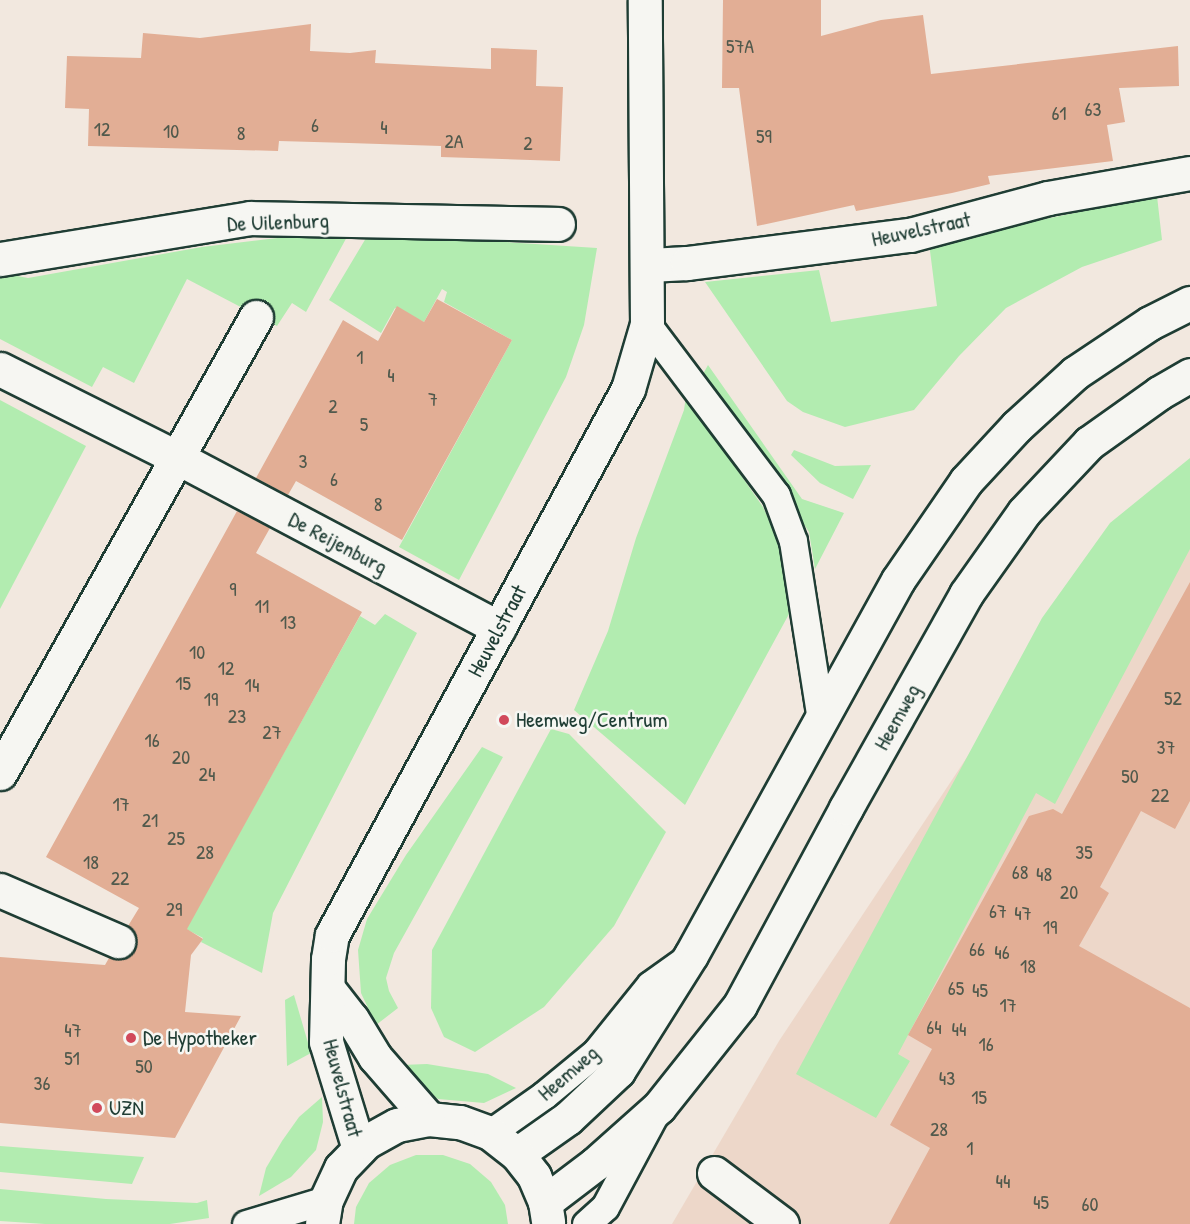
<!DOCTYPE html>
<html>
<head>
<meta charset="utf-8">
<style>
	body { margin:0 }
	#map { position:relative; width:1190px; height:1224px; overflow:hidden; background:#f2e8df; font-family:"Patrick Hand",sans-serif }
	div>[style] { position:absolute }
	.built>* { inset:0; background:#edd7c9 }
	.green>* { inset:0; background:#b2ecb0 }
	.building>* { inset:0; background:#e2ae95 }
	.roads { filter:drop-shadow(2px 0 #1f3d34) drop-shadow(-2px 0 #1f3d34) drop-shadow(0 2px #1f3d34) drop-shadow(0 -2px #1f3d34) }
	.service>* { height:27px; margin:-13.5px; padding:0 13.5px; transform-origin:13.5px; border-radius:13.5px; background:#f6f6f2 }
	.pedestrian>* { height:33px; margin:-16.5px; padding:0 16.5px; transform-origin:16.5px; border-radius:16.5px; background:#f6f6f2 }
	.minor>* { height:33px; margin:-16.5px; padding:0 16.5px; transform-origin:16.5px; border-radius:16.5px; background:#f6f6f2 }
	.tertiary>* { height:33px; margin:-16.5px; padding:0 16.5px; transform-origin:16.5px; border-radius:16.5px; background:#f6f6f2 }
	.secondary>* { height:33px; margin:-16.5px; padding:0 16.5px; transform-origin:16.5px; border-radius:16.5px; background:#f6f6f2 }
	.dots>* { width:16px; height:16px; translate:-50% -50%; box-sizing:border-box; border:3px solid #f6f6f2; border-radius:50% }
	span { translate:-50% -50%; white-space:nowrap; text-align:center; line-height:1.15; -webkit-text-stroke:5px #f6f6f2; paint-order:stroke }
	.number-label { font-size:20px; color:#50594c }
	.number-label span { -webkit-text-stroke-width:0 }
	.street-label { font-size:22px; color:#1f3d34 }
	.poi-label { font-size:22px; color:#1f3d34 }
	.left { translate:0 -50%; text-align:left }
</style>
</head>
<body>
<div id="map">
	<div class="built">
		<i style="clip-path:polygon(1190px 493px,1190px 1224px,672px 1224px,779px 1041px,1091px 570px)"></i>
	</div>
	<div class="green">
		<i style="clip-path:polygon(1157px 196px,1162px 240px,1082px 267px,1006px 308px,959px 356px,914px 410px,845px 427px,803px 412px,787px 401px,705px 282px,819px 270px,831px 322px,937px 306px,929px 243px)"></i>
		<i style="clip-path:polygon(369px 233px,597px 248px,584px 325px,566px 377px,459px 580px,399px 547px,512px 340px,444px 302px,447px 292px,442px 289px,424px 322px,395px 308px,381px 333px,329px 300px)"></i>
		<i style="clip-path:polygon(348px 235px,306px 312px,292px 303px,277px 326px,187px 279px,134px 383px,103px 367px,92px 387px,0 339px,0 273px,28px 278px,202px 247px,295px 236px)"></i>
		<i style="clip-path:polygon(708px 365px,802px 499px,844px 513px,815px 569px,809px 532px,703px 374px)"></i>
		<i style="clip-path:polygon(686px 396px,763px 507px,780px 544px,789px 614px,685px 805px,574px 710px,608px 631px,636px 538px,684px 410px)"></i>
		<i style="clip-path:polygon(0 400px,86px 446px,0 609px)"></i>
		<i style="clip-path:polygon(794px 450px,835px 466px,871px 465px,853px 499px,820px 483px,791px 455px)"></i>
		<i style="clip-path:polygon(1190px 458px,1190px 549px,1055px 804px,1036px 793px,898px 1054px,910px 1061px,876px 1118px,796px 1074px,1042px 618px,1110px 523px)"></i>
		<i style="clip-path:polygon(385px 614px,417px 633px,273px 913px,262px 973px,201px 942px,203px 938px,186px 929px,360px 616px,375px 625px)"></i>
		<i style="clip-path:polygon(551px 729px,569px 734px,666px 832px,614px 926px,544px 1007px,475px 1052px,444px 1037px,431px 1008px,432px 950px)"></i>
		<i style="clip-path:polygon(482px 747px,503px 757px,394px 953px,386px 978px,389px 991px,398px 1008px,376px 1025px,361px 993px,358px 950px,367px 919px,406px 855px)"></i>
		<i style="clip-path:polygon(294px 995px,311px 1053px,287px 1066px,285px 1000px)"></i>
		<i style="clip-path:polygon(427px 1064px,488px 1074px,516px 1088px,484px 1103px,438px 1099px,413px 1083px,401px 1065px)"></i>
		<i style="clip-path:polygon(322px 1097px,323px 1122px,316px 1150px,291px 1177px,259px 1196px,266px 1168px,282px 1141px,299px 1117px)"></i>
		<i style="clip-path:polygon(0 1146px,144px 1157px,132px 1184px,0 1172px)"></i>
		<i style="clip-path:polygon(416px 1155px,443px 1155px,470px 1164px,491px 1182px,505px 1205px,508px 1224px,354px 1224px,356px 1207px,369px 1183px,390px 1165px)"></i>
		<i style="clip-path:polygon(0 1189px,106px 1199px,197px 1203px,207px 1200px,209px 1218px,170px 1224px,45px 1224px,0 1221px)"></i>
	</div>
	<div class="building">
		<i style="clip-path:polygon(723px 0,821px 0,821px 36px,881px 20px,923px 15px,931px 74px,1178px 46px,1179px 86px,1119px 88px,1125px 122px,1107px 125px,1113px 161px,988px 176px,990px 184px,952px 193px,856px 211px,854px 205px,757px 226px,739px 88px,722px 88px)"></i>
		<i style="clip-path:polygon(311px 24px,310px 51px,350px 53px,376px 50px,375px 63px,491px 69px,491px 48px,537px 50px,536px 86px,563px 87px,560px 161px,441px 157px,441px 146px,349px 143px,279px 141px,278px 151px,88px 146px,89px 109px,65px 108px,67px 56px,141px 58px,143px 33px,200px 38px)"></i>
		<i style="clip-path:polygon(437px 299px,512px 340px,402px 540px,296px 481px,288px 495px,256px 478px,343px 320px,378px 341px,397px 306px,424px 322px)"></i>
		<i style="clip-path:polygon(237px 511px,270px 528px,256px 553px,362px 612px,187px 929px,203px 939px,191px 955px,185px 1012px,241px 1016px,175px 1138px,0 1123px,0 957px,105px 965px,109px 958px,121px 959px,130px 956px,135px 948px,136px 938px,128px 926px,139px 908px,46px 857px)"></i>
		<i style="clip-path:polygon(1190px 582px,1190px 801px,1175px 829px,1141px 811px,1100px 887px,1109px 893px,1079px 946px,1190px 1008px,1190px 1224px,889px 1224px,930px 1148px,890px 1125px,932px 1049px,908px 1035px,1029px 816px,1053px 809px,1062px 814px)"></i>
	</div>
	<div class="roads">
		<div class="service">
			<i style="left:647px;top:324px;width:214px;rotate:53deg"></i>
			<i style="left:776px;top:495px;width:49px;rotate:69.7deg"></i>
			<i style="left:793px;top:541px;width:181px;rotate:81.1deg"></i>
			<i style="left:490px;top:1133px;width:66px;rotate:-35.1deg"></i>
			<i style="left:544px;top:1095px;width:67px;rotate:-39.6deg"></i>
			<i style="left:596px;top:1052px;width:86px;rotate:-51.1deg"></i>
			<i style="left:650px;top:985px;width:43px;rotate:-35.5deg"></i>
			<i style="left:246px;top:1224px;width:84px;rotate:-16.7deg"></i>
			<i style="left:586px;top:1224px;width:25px;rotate:-42deg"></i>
			<i style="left:605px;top:1207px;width:102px;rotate:-61.9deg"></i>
		</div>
		<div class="pedestrian">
			<i style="left:714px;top:1173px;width:85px;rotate:36.9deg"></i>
		</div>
		<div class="minor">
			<i style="left:0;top:259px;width:253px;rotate:-9.3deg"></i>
			<i style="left:250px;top:218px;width:308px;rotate:1.1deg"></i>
			<i style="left:649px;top:265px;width:38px;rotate:-3deg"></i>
			<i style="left:687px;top:263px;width:225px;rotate:-7.2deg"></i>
			<i style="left:910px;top:235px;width:143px;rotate:-15deg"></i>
			<i style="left:1048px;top:198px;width:144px;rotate:-10deg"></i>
			<i style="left:0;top:369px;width:199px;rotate:26.6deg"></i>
			<i style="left:178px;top:458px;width:363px;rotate:27.9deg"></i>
			<i style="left:0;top:773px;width:523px;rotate:-60.69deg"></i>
			<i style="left:0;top:890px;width:129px;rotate:23.4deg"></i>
		</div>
		<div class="tertiary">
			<i style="left:329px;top:990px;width:37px;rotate:52deg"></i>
			<i style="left:352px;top:1019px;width:44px;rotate:58.8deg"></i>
			<i style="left:375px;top:1057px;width:82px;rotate:48.9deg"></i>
			<i style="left:359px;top:1149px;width:112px;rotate:-107.1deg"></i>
			<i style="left:326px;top:1042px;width:83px;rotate:-88.6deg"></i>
			<i style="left:328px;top:959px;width:24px;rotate:-81deg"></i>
			<i style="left:332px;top:935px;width:621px;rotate:-61.54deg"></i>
			<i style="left:628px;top:389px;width:68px;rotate:-73.7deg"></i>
			<i style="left:647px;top:324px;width:324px;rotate:-90.4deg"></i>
		</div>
		<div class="secondary">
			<i style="left:517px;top:1154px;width:62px;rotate:-35.2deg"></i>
			<i style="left:568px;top:1118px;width:69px;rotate:-43.2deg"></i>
			<i style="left:618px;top:1071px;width:137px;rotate:-57.8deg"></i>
			<i style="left:691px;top:955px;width:428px;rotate:-61.1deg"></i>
			<i style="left:898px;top:580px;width:120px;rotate:-55.5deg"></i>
			<i style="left:966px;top:481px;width:75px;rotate:-47.2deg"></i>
			<i style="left:1017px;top:426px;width:79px;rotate:-42.4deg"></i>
			<i style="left:1075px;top:373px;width:90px;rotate:-33.7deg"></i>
			<i style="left:1150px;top:323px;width:45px;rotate:-26.6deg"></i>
			<i style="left:545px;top:1202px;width:63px;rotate:-37.2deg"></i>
			<i style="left:595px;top:1164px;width:86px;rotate:-41.7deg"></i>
			<i style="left:659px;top:1107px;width:130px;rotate:-51.5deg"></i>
			<i style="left:740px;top:1005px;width:224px;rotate:-61.7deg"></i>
			<i style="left:846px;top:808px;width:245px;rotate:-60.7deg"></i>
			<i style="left:966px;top:594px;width:100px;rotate:-54.7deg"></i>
			<i style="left:1024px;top:512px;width:95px;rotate:-46.7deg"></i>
			<i style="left:1089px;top:443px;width:86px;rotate:-35.5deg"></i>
			<i style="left:1159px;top:393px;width:36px;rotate:-30deg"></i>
			<i style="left:322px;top:1224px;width:24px;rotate:-81deg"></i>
			<i style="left:326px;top:1200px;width:35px;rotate:-65deg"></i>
			<i style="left:341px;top:1168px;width:36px;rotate:-46deg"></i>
			<i style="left:366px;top:1142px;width:35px;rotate:-29deg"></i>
			<i style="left:397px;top:1125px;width:33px;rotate:-11deg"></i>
			<i style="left:429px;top:1119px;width:31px;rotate:6deg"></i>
			<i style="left:460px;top:1122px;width:32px;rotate:20deg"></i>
			<i style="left:490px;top:1133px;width:34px;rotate:38deg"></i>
			<i style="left:517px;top:1154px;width:28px;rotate:52deg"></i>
			<i style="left:534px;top:1176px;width:28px;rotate:67deg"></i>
			<i style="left:545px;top:1202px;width:20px;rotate:81deg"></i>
		</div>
	</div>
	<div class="dots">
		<i style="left:504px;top:720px;background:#d1495b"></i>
		<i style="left:131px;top:1038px;background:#d1495b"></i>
		<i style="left:97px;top:1108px;background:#d1495b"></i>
	</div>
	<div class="number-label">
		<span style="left:740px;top:45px">57A</span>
		<span style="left:1093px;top:108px">63</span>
		<span style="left:1059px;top:112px">61</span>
		<span style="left:315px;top:124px">6</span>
		<span style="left:384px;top:126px">4</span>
		<span style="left:102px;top:128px">12</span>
		<span style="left:171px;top:130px">10</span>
		<span style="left:241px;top:132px">8</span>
		<span style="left:764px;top:135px">59</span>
		<span style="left:454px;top:140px">2A</span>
		<span style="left:528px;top:142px">2</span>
		<span style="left:360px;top:356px">1</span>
		<span style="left:391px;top:374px">4</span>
		<span style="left:433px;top:398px">7</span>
		<span style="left:333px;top:405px">2</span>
		<span style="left:364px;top:423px">5</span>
		<span style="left:303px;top:460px">3</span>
		<span style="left:334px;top:478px">6</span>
		<span style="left:378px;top:503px">8</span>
		<span style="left:233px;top:588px">9</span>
		<span style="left:262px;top:605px">11</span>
		<span style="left:288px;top:621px">13</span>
		<span style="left:197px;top:651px">10</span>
		<span style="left:226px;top:667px">12</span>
		<span style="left:183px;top:682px">15</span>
		<span style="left:252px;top:684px">14</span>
		<span style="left:1173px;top:697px">52</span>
		<span style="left:211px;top:698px">19</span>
		<span style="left:237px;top:715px">23</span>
		<span style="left:272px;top:731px">27</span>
		<span style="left:152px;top:739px">16</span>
		<span style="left:1166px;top:746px">37</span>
		<span style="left:181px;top:756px">20</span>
		<span style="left:207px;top:773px">24</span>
		<span style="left:1130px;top:775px">50</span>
		<span style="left:1160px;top:794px">22</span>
		<span style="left:121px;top:803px">17</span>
		<span style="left:150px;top:819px">21</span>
		<span style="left:176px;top:837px">25</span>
		<span style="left:205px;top:851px">28</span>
		<span style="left:1084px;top:851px">35</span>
		<span style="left:91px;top:861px">18</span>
		<span style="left:1020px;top:871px">68</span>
		<span style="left:1044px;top:873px">48</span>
		<span style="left:120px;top:877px">22</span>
		<span style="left:1069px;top:891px">20</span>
		<span style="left:174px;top:908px">29</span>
		<span style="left:998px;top:910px">67</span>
		<span style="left:1023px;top:912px">47</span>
		<span style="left:1050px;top:926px">19</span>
		<span style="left:977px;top:948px">66</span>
		<span style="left:1002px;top:951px">46</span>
		<span style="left:1028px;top:965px">18</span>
		<span style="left:956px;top:987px">65</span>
		<span style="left:980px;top:989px">45</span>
		<span style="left:1008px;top:1004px">17</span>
		<span style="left:934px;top:1026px">64</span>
		<span style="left:959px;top:1028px">44</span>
		<span style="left:73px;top:1029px">47</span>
		<span style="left:986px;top:1043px">16</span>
		<span style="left:72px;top:1057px">51</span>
		<span style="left:144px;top:1065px">50</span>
		<span style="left:947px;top:1077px">43</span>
		<span style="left:42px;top:1082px">36</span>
		<span style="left:979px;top:1096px">15</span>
		<span style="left:939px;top:1128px">28</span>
		<span style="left:970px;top:1147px">1</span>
		<span style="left:1003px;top:1180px">44</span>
		<span style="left:1041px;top:1201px">45</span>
		<span style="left:1090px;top:1203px">60</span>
	</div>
	<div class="street-label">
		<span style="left:278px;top:222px;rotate:-2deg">De Uilenburg</span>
		<span style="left:921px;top:229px;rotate:-12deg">Heuvelstraat</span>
		<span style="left:338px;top:543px;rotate:28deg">De Reijenburg</span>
		<span style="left:497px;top:631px;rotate:-62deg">Heuvelstraat</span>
		<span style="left:897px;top:717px;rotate:-61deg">Heemweg</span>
		<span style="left:568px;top:1073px;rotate:-41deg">Heemweg</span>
		<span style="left:343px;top:1088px;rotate:75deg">Heuvelstraat</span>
	</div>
	<div class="poi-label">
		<span class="left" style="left:516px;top:720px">Heemweg/Centrum</span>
		<span class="left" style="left:143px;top:1038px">De Hypotheker</span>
		<span class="left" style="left:109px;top:1108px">UZN</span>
	</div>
</div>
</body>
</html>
